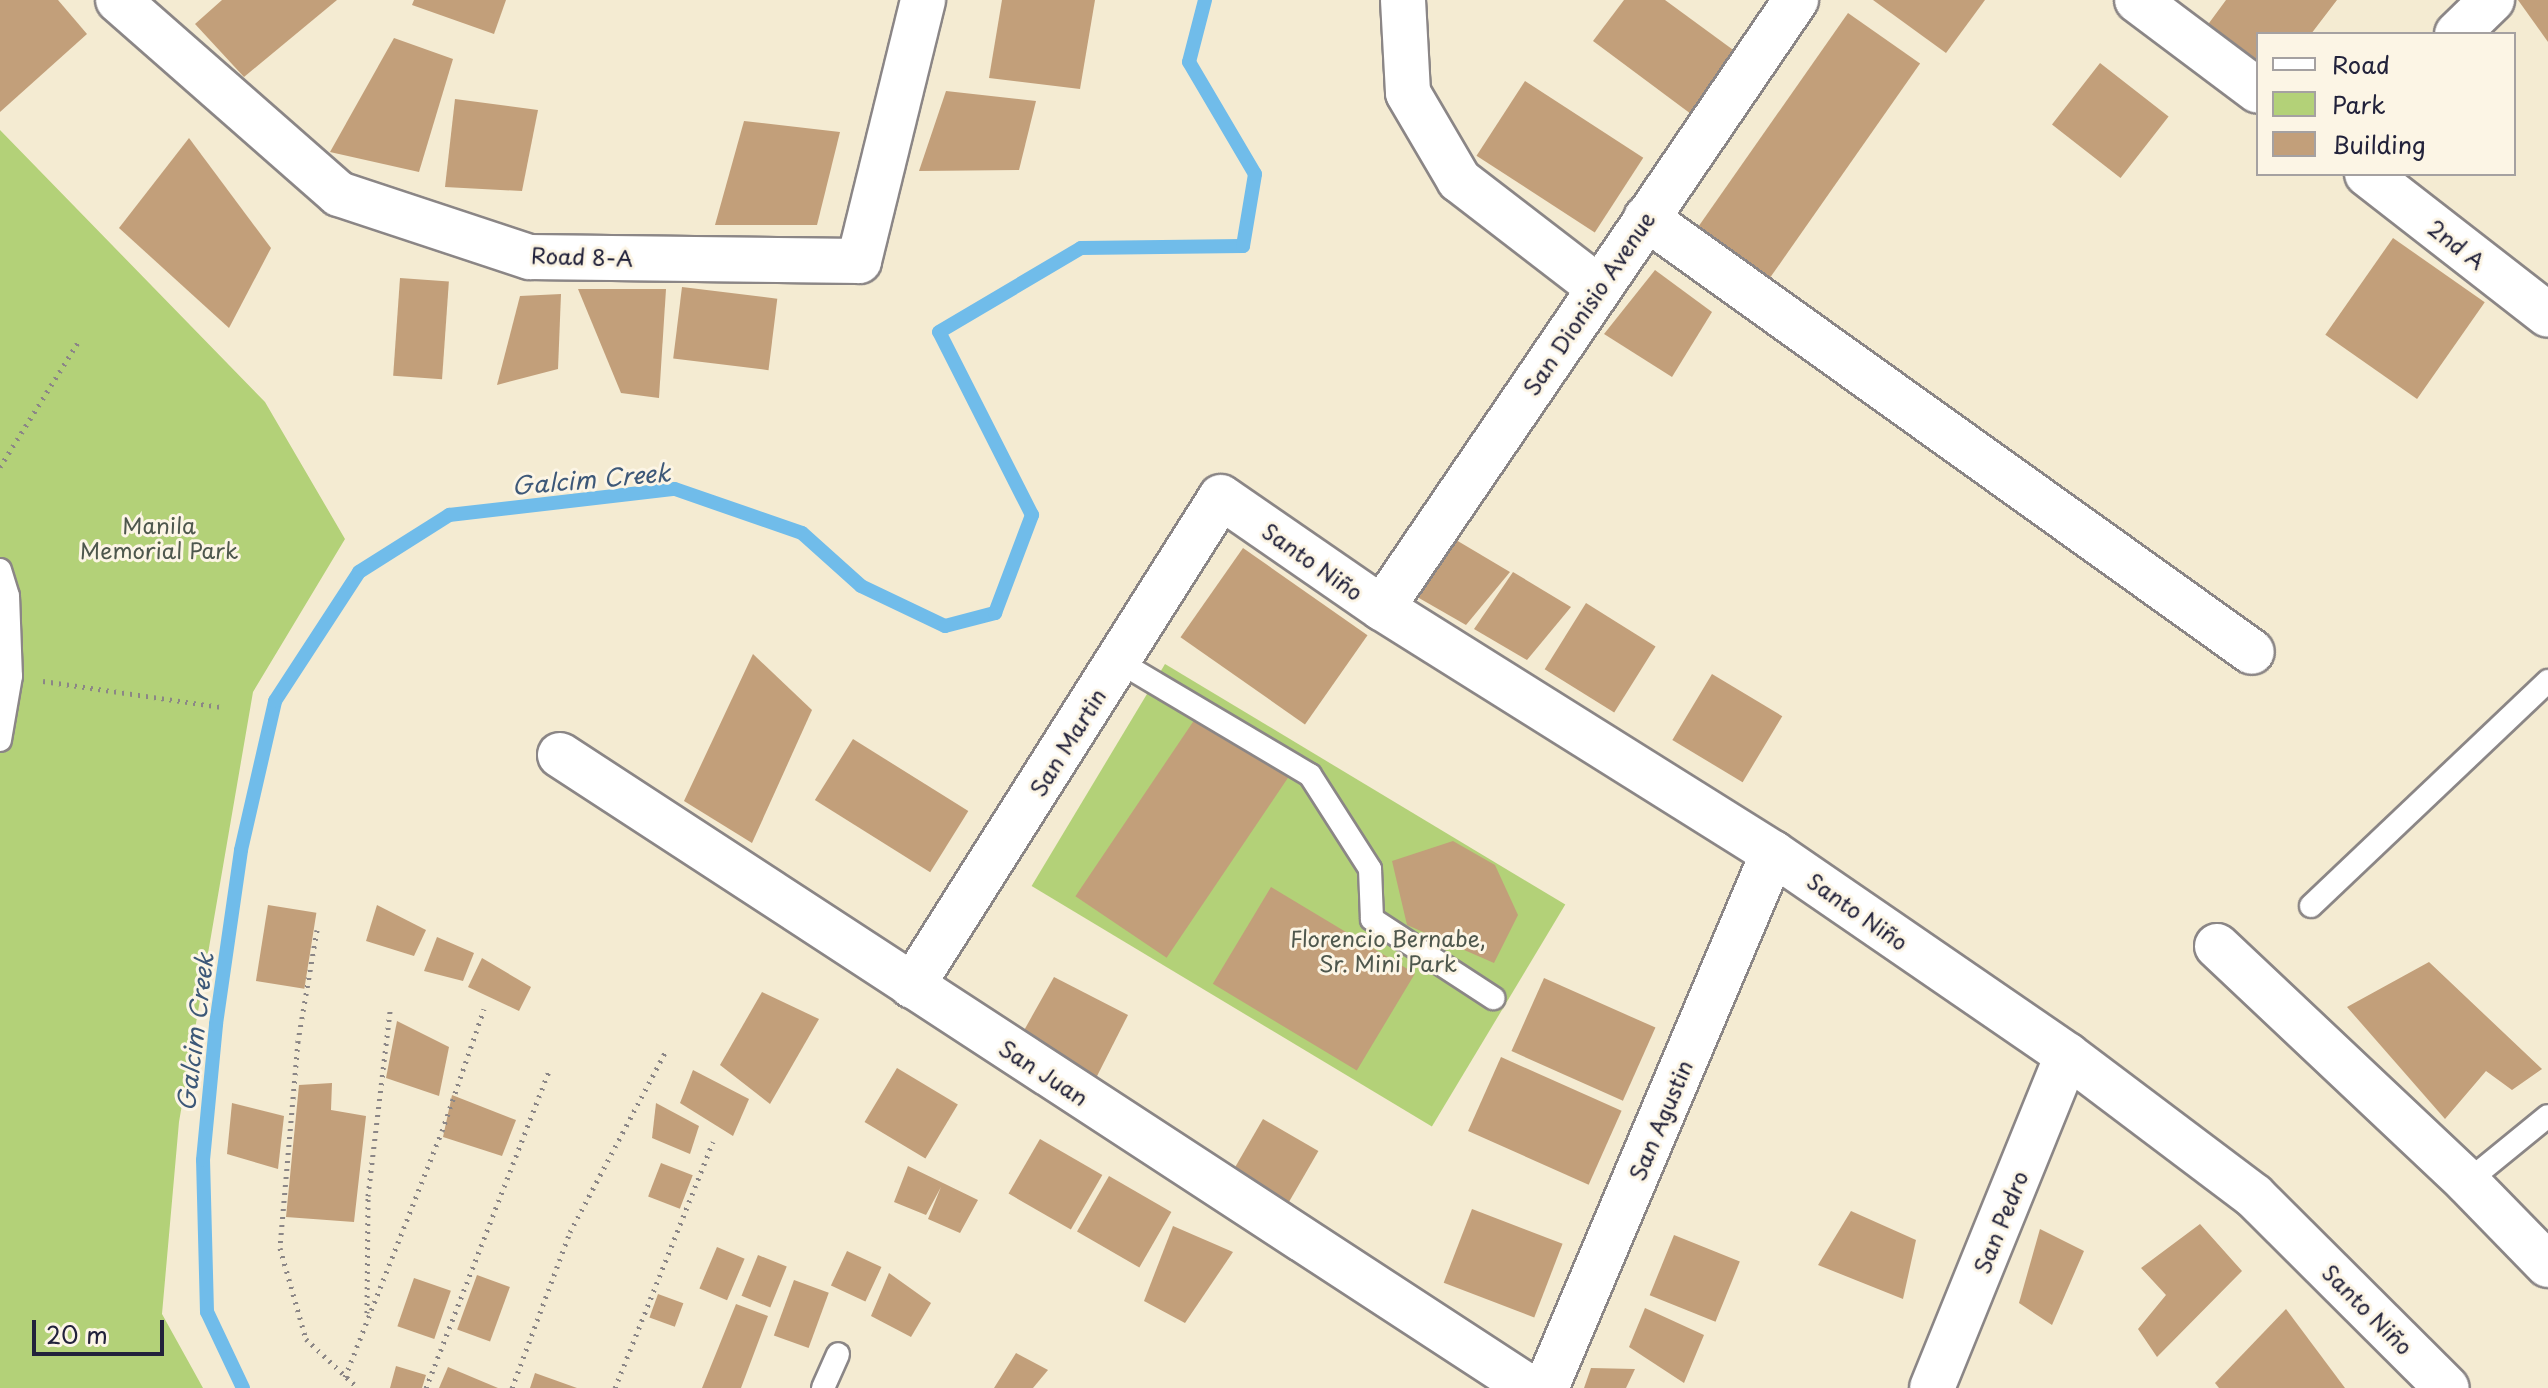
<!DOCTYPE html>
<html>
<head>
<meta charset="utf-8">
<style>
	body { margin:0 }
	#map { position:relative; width:2548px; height:1388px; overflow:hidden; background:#f4ebd2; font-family:"Playpen Sans",sans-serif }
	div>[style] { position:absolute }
	.green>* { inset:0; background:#b3d178; transform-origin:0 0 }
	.stream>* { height:14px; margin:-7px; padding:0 7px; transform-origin:7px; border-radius:7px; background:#70bcea }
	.building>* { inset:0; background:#c29f7a; transform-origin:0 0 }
	.path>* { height:5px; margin-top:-2.5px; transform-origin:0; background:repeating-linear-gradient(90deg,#8b8686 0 2px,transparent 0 8px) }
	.roads { filter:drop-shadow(2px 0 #8b8686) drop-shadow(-2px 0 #8b8686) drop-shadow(0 2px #8b8686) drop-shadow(0 -2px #8b8686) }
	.service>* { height:22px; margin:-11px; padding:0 11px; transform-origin:11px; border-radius:11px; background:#fff }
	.minor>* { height:44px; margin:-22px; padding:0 22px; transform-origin:22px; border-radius:22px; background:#fff }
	span { translate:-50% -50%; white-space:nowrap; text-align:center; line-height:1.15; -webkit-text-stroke:6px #fcf5e5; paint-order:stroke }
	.street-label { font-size:22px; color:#22223b }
	.park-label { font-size:22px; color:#4e574d }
	.water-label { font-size:24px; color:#3d5878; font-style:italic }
	.legend { position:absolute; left:2256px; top:32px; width:260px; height:144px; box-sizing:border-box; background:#fcf5e5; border:2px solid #a5a1a1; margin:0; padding:10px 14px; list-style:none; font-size:24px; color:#22223b }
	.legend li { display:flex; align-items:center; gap:16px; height:40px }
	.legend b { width:40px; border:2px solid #a5a1a1 }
	.scale { position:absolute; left:32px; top:1320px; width:132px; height:36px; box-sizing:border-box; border:4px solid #22223b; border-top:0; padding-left:10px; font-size:24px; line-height:28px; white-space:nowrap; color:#22223b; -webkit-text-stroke:6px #fcf5e5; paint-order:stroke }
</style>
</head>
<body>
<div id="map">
	<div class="green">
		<i style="clip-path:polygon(0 130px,265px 402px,345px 539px,253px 692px,179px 1122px,162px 1314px,203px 1388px,0 1388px)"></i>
		<i style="left:1165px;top:664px;width:467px;height:259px;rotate:31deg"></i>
	</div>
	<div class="stream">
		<i style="left:243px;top:1388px;width:84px;rotate:-115.3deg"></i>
		<i style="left:207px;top:1312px;width:152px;rotate:-91.5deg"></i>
		<i style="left:203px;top:1160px;width:137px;rotate:-84.5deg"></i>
		<i style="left:216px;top:1024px;width:176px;rotate:-81.8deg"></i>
		<i style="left:241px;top:850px;width:153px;rotate:-77.1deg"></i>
		<i style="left:275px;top:701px;width:154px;rotate:-56.9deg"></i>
		<i style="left:359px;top:572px;width:107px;rotate:-32.3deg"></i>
		<i style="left:449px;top:515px;width:227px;rotate:-6.6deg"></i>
		<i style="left:675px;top:489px;width:134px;rotate:19.1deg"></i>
		<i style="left:802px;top:533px;width:79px;rotate:41.9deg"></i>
		<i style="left:861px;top:586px;width:93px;rotate:25.5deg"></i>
		<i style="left:945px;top:626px;width:52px;rotate:-14.6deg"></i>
		<i style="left:995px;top:613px;width:105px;rotate:-69.3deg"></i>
		<i style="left:1032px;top:515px;width:205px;rotate:-116.9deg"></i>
		<i style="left:939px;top:332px;width:165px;rotate:-30.6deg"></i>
		<i style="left:1081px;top:248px;width:162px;rotate:-0.7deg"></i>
		<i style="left:1243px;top:246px;width:73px;rotate:-80.5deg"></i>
		<i style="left:1255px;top:174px;width:130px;rotate:-120.5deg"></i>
		<i style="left:1189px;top:62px;width:64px;rotate:-75.5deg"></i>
	</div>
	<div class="building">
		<i style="clip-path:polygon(0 0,58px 0,87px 34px,0 112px)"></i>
		<i style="clip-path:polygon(222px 0,337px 0,244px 77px,195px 24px)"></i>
		<i style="clip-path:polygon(414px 0,506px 0,494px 34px,412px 5px)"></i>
		<i style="clip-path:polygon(1002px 0,1095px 0,1080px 89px,989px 78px)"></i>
		<i style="clip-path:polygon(1624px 0,1665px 0,1736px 52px,1691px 114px,1593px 41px)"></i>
		<i style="clip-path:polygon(1873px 0,1985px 0,1946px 53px)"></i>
		<i style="clip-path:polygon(2226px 0,2337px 0,2311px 34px,2258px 34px,2258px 76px,2201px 34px)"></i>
		<i style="clip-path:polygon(2518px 0,2548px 0,2548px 42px)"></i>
		<i style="left:1848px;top:13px;width:88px;height:265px;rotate:35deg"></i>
		<i style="clip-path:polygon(394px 38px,453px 59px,419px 172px,330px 152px)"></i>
		<i style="left:2100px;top:63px;width:87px;height:78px;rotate:38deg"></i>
		<i style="left:1525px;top:81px;width:141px;height:89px;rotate:33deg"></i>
		<i style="clip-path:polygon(946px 91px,1036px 101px,1019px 170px,919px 171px)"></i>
		<i style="clip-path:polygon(455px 99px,538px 110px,522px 191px,445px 187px)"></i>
		<i style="clip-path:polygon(744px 121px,840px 132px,817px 225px,715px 225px)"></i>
		<i style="clip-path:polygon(189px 138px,271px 248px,229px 328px,119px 228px)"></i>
		<i style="left:2393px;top:238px;width:112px;height:118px;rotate:35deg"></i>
		<i style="clip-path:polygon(1655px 270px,1712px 312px,1672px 377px,1604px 334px)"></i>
		<i style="left:400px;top:278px;width:49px;height:98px;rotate:4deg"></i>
		<i style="left:682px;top:287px;width:96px;height:72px;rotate:7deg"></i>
		<i style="clip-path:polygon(578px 289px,666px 289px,659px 398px,621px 393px)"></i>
		<i style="clip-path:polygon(561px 294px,558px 369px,497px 385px,520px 296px)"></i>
		<i style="clip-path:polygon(1451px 537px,1510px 572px,1466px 625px,1412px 594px)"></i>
		<i style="left:1243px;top:548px;width:152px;height:109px;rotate:35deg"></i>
		<i style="clip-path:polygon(1513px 572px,1571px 607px,1527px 660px,1474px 629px)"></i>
		<i style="left:1586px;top:603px;width:82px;height:78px;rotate:32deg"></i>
		<i style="clip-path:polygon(753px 654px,812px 710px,752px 843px,684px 801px)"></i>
		<i style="left:1712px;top:674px;width:82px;height:77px;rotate:31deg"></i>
		<i style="left:1199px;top:713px;width:110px;height:221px;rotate:34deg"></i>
		<i style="left:853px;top:739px;width:136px;height:72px;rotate:32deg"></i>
		<i style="clip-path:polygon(1453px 841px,1495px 865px,1518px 915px,1494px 963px,1407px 925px,1392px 861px)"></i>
		<i style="left:1271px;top:887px;width:168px;height:113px;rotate:31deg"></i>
		<i style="left:268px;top:905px;width:49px;height:77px;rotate:9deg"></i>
		<i style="clip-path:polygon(377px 905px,426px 930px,414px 956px,366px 941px)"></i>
		<i style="clip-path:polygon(437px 937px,474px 953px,463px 981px,424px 971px)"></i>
		<i style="clip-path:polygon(482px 958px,531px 987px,519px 1011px,468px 987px)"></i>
		<i style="clip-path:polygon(2429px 962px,2542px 1069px,2512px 1090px,2486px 1071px,2445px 1119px,2347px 1007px)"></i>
		<i style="clip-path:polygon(1054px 977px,1128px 1015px,1093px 1084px,1022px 1034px)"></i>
		<i style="left:1544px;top:978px;width:122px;height:80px;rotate:24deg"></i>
		<i style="clip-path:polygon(762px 992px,819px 1019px,770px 1104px,720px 1065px)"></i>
		<i style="clip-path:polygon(397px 1021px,449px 1047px,439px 1096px,386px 1078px)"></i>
		<i style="left:1501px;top:1057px;width:132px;height:81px;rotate:24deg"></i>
		<i style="left:897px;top:1068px;width:71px;height:63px;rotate:31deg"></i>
		<i style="clip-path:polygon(693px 1070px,749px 1099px,733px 1136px,680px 1103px)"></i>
		<i style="clip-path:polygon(332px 1083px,331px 1110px,366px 1116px,354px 1222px,286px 1217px,299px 1085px)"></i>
		<i style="clip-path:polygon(452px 1095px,516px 1120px,502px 1156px,443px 1137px)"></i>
		<i style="clip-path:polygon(232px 1103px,284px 1116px,278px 1169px,227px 1154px)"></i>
		<i style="clip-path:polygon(656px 1103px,699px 1126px,690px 1154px,652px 1138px)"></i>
		<i style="left:1263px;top:1119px;width:64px;height:70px;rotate:30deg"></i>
		<i style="left:1040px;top:1139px;width:72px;height:63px;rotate:30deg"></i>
		<i style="left:661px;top:1163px;width:34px;height:36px;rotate:21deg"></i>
		<i style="clip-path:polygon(908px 1166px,978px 1200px,960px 1233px,928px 1219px,941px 1187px,926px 1215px,894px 1202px)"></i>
		<i style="left:1109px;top:1176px;width:72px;height:64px;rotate:30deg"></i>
		<i style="left:1472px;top:1209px;width:97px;height:79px;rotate:21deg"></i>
		<i style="clip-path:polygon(1851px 1211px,1916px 1240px,1903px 1299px,1818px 1265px)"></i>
		<i style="clip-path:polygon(2200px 1224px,2242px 1271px,2157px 1357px,2138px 1329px,2166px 1295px,2141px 1268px)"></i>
		<i style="clip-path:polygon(1173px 1226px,1233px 1252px,1185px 1323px,1144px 1301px)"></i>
		<i style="clip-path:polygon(2040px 1229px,2084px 1251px,2052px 1325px,2019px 1303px)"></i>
		<i style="left:1674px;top:1235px;width:71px;height:65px;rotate:22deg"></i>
		<i style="left:717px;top:1247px;width:30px;height:45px;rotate:23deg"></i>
		<i style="left:847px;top:1251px;width:38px;height:38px;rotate:25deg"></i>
		<i style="left:758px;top:1255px;width:31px;height:44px;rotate:22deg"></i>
		<i style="clip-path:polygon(889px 1273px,931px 1303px,911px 1337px,871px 1316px)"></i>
		<i style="left:477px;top:1275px;width:35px;height:58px;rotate:20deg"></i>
		<i style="left:414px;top:1278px;width:39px;height:51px;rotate:19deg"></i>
		<i style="left:794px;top:1280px;width:37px;height:59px;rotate:20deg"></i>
		<i style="left:658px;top:1294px;width:27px;height:25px;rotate:20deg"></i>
		<i style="clip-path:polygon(736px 1304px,768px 1316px,741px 1388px,702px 1388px)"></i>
		<i style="clip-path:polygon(1645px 1308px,1704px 1335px,1684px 1383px,1629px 1347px)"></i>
		<i style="clip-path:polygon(2286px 1309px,2345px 1388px,2219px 1388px,2215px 1383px)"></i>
		<i style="clip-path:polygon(1016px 1353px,1048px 1370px,1033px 1388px,994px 1388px)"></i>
		<i style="clip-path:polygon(396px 1366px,426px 1375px,422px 1388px,390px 1388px)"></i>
		<i style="clip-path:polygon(448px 1367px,498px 1388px,439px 1388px)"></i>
		<i style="clip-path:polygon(1591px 1368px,1635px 1369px,1626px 1388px,1584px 1388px)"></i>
		<i style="clip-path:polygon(535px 1373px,577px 1388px,530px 1388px)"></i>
	</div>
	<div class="path">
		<i style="left:0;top:467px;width:147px;rotate:-58deg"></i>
		<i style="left:43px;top:681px;width:181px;rotate:8.3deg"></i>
		<i style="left:317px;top:930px;width:113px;rotate:99.7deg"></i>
		<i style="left:298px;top:1041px;width:208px;rotate:95deg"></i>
		<i style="left:280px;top:1248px;width:95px;rotate:74.1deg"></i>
		<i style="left:306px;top:1339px;width:71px;rotate:43.3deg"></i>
		<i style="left:367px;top:1313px;width:117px;rotate:-89.5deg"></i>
		<i style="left:368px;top:1196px;width:186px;rotate:-83.2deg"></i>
		<i style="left:345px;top:1377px;width:264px;rotate:-68.5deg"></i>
		<i style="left:442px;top:1131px;width:129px;rotate:-71deg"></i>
		<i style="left:426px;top:1388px;width:340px;rotate:-68.8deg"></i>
		<i style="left:512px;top:1388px;width:166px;rotate:-69.6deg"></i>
		<i style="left:570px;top:1232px;width:205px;rotate:-62.1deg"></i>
		<i style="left:615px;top:1388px;width:265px;rotate:-68.3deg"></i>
	</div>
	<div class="roads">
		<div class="service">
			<i style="left:0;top:570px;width:27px;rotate:73deg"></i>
			<i style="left:8px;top:596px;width:80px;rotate:87.9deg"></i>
			<i style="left:11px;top:676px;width:65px;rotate:99.8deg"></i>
			<i style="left:1118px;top:661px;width:223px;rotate:30.7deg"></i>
			<i style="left:1310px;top:775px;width:112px;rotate:57.4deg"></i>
			<i style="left:1370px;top:869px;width:50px;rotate:87.7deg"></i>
			<i style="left:1372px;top:919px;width:145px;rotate:33.1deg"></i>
			<i style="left:2311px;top:906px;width:327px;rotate:-43.5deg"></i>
			<i style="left:2467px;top:1182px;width:104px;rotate:-39.2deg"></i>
			<i style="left:823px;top:1388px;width:37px;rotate:-66deg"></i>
		</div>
		<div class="minor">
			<i style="left:118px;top:0;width:294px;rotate:41.3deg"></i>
			<i style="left:339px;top:194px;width:201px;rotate:18.3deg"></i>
			<i style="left:530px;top:257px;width:329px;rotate:0.7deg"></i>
			<i style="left:859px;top:261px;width:269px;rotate:-76.2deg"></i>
			<i style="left:1403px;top:0;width:93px;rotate:86.9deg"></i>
			<i style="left:1408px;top:93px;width:101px;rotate:59.6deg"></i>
			<i style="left:1459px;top:180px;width:175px;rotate:37.6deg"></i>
			<i style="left:2137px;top:0;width:151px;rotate:36.9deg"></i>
			<i style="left:2457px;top:34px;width:49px;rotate:-44.2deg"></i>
			<i style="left:2367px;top:174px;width:229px;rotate:37.9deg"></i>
			<i style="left:1646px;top:218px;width:745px;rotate:35.61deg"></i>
			<i style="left:1382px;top:608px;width:736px;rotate:-55.75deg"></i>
			<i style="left:560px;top:755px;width:1158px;rotate:33.13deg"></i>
			<i style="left:2217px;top:946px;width:344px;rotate:43.3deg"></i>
			<i style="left:2467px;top:1182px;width:116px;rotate:45.7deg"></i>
			<i style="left:912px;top:986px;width:578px;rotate:-57.71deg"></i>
			<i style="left:1221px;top:497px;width:196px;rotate:34.6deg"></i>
			<i style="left:1382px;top:608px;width:461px;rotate:32.1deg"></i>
			<i style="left:1773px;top:853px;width:357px;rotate:34.5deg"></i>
			<i style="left:2067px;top:1055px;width:234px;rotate:37deg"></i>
			<i style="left:2254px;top:1196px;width:272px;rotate:44.9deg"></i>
			<i style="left:1546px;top:1388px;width:581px;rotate:-67.01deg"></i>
			<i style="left:1932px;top:1388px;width:359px;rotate:-67.9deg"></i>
		</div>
	</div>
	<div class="street-label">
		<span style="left:2457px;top:244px;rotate:38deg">2nd A</span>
		<span style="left:582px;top:256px;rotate:2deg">Road 8-A</span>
		<span style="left:1588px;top:303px;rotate:-56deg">San Dionisio Avenue</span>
		<span style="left:1313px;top:561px;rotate:35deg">Santo Niño</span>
		<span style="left:1067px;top:742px;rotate:-58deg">San Martin</span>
		<span style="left:1858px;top:911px;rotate:35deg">Santo Niño</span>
		<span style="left:1044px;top:1072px;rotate:33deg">San Juan</span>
		<span style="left:1660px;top:1120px;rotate:-67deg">San Agustin</span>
		<span style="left:2000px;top:1222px;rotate:-68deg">San Pedro</span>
		<span style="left:2368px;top:1309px;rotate:45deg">Santo Niño</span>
	</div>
	<div class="park-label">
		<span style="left:159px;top:537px">Manila<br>Memorial Park</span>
		<span style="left:1388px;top:950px">Florencio Bernabe,<br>Sr. Mini Park</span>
	</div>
	<div class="water-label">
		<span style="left:591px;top:479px;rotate:-5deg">Galcim Creek</span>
		<span style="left:195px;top:1032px;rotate:-83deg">Galcim Creek</span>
	</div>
	<ul class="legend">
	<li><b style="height:10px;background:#fff"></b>Road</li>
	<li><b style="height:22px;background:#b3d178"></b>Park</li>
	<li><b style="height:22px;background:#c29f7a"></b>Building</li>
	</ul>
	<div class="scale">20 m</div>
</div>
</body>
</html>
